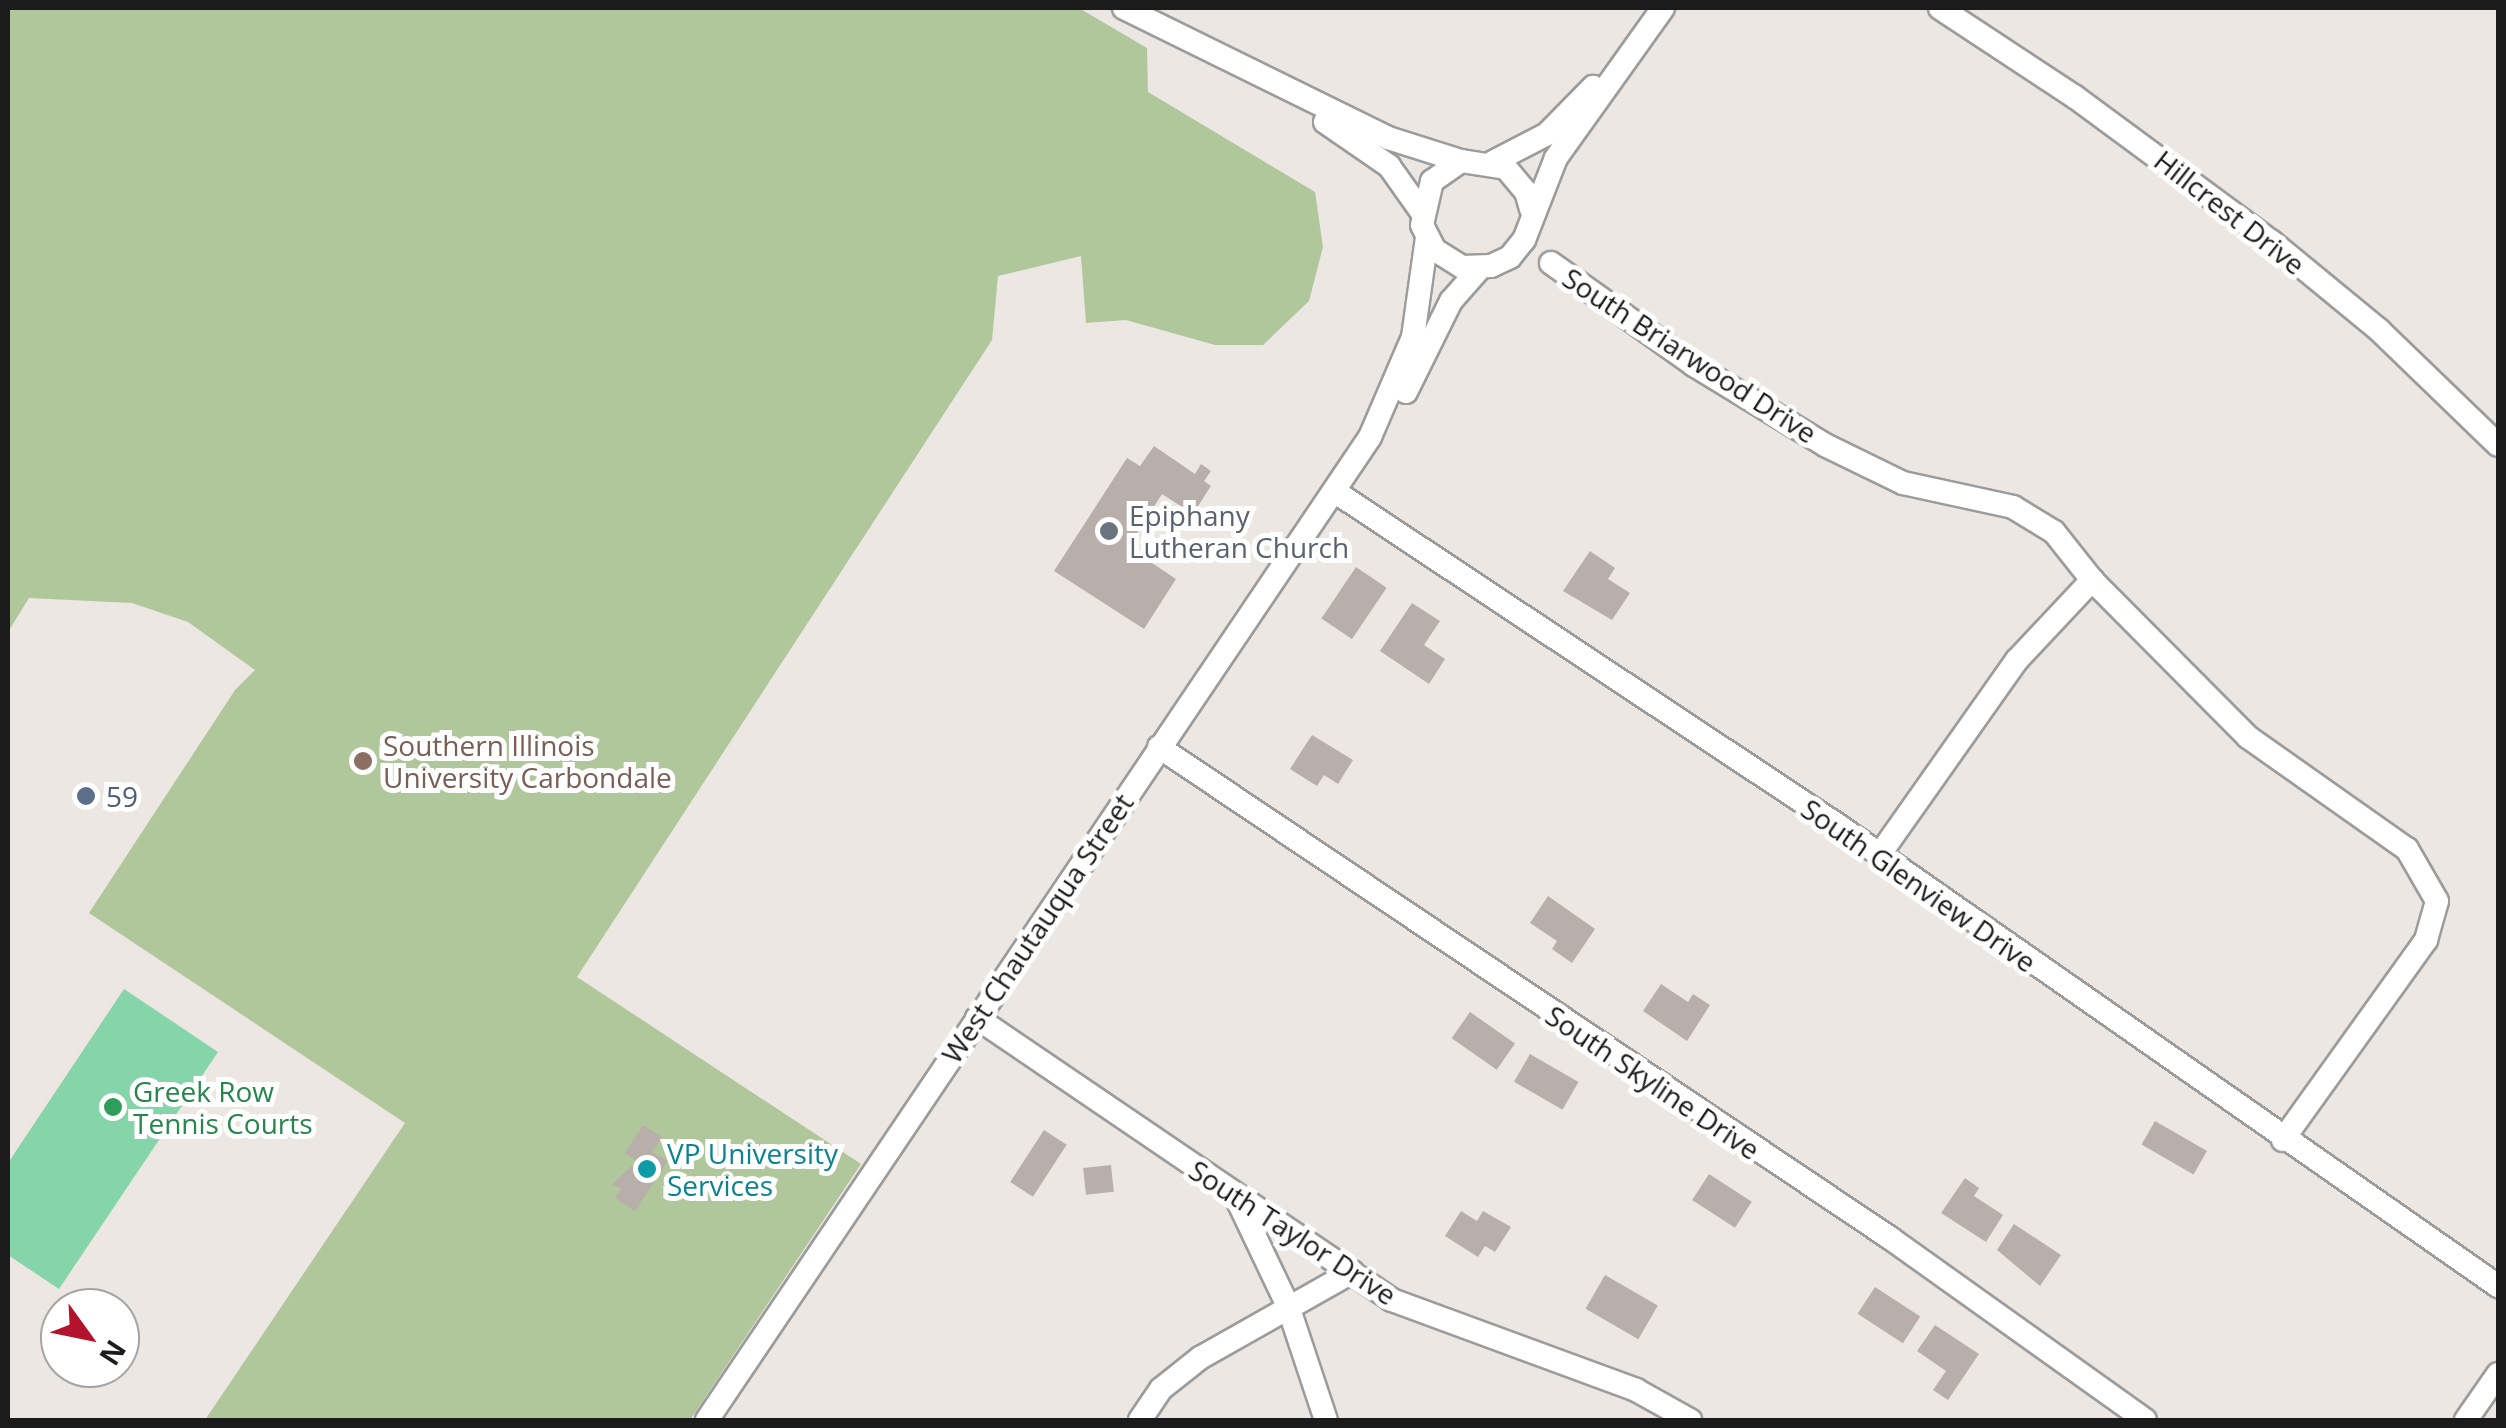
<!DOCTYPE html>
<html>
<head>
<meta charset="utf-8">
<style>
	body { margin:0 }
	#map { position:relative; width:2506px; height:1428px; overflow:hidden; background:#ece7e2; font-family:"Open Sans",sans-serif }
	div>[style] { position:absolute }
	.forest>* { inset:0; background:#afc79a }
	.pitch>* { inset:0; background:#86d4a9 }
	.building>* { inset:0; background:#b8afab; transform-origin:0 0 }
	.roads { filter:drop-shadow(2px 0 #9c9c9c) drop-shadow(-2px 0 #9c9c9c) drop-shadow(0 2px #9c9c9c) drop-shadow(0 -2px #9c9c9c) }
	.minor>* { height:22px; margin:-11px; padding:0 11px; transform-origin:11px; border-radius:11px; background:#fff }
	.dots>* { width:28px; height:28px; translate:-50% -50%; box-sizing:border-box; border:5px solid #fff; border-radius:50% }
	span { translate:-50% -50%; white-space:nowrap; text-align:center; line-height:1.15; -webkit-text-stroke:10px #fff; paint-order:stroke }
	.street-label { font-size:28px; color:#1b1b1b }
	.worship-label { font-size:28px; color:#5b616d }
	.left { translate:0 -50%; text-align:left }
	.education-label { font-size:28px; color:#785e54 }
	.service-label { font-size:28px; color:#4e5e75 }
	.leisure-label { font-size:28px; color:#27864d }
	.culture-label { font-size:28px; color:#0d838f }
	.frame { position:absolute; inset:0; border:10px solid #1b1b1b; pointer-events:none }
	.north { position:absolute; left:40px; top:1288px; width:100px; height:100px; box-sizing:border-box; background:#fff; border:2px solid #a4a4a4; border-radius:50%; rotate:123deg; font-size:28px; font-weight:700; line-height:40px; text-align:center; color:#1b1b1b }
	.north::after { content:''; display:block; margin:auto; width:35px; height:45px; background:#b3132d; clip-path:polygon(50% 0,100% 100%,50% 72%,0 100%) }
</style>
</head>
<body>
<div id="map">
	<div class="forest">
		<i style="clip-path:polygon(8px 8px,1079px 8px,1147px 48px,1148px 92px,1315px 192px,1323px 247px,1309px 301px,1263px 345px,1215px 345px,1126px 320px,1086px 323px,1081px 256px,998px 276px,992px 340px,577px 977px,861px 1164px,690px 1420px,205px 1420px,405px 1123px,89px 913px,235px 690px,255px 670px,188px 622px,132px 603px,29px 598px,8px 632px)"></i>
	</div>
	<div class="pitch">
		<i style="clip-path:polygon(124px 989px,218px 1052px,59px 1289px,8px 1255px,8px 1163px)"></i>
	</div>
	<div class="building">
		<i style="clip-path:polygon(1154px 446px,1195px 474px,1201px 464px,1211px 471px,1204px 481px,1211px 486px,1193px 514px,1162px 494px,1128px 547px,1176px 579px,1144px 629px,1054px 571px,1127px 458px,1140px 466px)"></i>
		<i style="clip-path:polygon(1590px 551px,1615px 568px,1608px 579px,1630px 593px,1612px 620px,1563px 591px)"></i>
		<i style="left:1356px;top:567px;width:37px;height:62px;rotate:34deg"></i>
		<i style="clip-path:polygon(1412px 603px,1440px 621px,1424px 645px,1445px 659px,1429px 684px,1380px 651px)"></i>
		<i style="clip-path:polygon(1312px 735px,1353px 760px,1338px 784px,1324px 775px,1317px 786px,1290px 769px)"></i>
		<i style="clip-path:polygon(1548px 896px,1595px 929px,1572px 963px,1552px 949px,1557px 941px,1530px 923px)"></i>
		<i style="clip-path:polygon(1661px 984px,1688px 1002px,1693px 994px,1710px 1005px,1687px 1041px,1643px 1011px)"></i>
		<i style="left:1470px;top:1012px;width:55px;height:32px;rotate:35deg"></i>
		<i style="left:1530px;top:1054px;width:56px;height:32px;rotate:30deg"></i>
		<i style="left:2155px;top:1121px;width:60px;height:27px;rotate:30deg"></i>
		<i style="clip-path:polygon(643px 1125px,662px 1137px,652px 1152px,668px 1161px,635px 1211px,615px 1198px,621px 1189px,612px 1184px,637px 1161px,625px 1153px)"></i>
		<i style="left:1044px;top:1130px;width:27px;height:62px;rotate:33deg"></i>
		<i style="left:1111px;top:1165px;width:27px;height:28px;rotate:84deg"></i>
		<i style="left:1709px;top:1174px;width:51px;height:31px;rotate:33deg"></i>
		<i style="clip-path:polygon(1965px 1178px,1979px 1188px,1974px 1196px,2003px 1215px,1986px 1242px,1941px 1213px)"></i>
		<i style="clip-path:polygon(1461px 1211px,1477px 1221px,1483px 1211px,1511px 1227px,1495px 1252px,1485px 1246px,1478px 1257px,1445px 1236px)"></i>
		<i style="clip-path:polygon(2014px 1224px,2061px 1255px,2040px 1286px,1997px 1250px)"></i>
		<i style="left:1605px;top:1275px;width:61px;height:39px;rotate:30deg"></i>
		<i style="left:1875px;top:1287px;width:54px;height:32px;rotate:33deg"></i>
		<i style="clip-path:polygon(1935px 1325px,1979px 1354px,1948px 1400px,1933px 1390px,1946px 1371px,1917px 1351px)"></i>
	</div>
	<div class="roads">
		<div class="minor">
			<i style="left:1124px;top:8px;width:294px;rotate:26.2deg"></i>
			<i style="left:1388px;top:138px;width:77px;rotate:17.5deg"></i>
			<i style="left:1940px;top:8px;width:162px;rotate:33.4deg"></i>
			<i style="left:2075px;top:97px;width:245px;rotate:36.4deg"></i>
			<i style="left:2272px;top:242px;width:139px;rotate:39.4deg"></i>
			<i style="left:2379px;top:330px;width:165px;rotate:44deg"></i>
			<i style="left:1325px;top:122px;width:78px;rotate:34.5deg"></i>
			<i style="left:1389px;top:166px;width:55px;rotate:54.6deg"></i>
			<i style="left:1493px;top:162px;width:61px;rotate:-27.4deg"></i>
			<i style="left:1547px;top:134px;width:66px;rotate:-45.6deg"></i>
			<i style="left:1531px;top:209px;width:18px;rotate:-106deg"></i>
			<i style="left:1526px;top:192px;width:31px;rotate:-130deg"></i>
			<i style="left:1506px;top:168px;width:46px;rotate:-171.2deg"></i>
			<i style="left:1461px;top:161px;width:35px;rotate:145deg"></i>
			<i style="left:1432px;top:181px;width:45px;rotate:102.8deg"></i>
			<i style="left:1422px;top:225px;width:28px;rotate:63deg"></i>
			<i style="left:1435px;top:250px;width:32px;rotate:32deg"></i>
			<i style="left:1462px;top:267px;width:29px;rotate:-2deg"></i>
			<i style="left:1491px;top:266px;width:21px;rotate:-25deg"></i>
			<i style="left:1510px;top:257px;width:22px;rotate:-51deg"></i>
			<i style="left:1524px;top:240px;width:88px;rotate:-68.7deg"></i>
			<i style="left:1556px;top:158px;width:184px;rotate:-54.5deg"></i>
			<i style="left:1551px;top:263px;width:176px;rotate:35.5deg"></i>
			<i style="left:1694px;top:365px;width:153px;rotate:31.4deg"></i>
			<i style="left:1825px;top:445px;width:87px;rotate:26deg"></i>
			<i style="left:1903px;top:483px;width:113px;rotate:12.3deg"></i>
			<i style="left:2013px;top:507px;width:48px;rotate:31.4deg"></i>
			<i style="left:2054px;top:532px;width:61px;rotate:51.6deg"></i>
			<i style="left:2092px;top:580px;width:221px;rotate:45.2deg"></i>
			<i style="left:2248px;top:737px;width:194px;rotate:35.2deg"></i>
			<i style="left:2407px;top:849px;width:60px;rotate:60deg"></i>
			<i style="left:2437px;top:901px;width:41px;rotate:105.8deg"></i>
			<i style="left:2426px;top:940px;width:246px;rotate:125.6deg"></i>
			<i style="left:1406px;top:392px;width:102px;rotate:-63.7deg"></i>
			<i style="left:1451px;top:301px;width:44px;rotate:-48.7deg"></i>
			<i style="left:1334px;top:491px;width:606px;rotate:33.56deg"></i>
			<i style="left:1839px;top:826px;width:804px;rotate:34.92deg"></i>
			<i style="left:1159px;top:747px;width:881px;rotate:33.89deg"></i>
			<i style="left:1890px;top:1238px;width:313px;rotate:35.5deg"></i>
			<i style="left:1880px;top:854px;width:237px;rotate:-54.8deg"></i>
			<i style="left:2017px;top:660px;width:110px;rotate:-46.8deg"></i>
			<i style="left:977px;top:1018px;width:502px;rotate:34.2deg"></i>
			<i style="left:1392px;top:1300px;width:260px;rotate:20.2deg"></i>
			<i style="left:1636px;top:1390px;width:62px;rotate:29.1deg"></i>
			<i style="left:1236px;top:1197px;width:121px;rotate:64.5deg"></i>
			<i style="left:1288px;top:1306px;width:120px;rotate:71.6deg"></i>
			<i style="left:707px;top:1420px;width:1186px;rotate:-56deg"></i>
			<i style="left:1370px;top:437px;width:109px;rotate:-66.7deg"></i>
			<i style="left:1413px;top:337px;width:100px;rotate:-82deg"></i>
			<i style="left:1140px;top:1420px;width:37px;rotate:-56deg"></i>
			<i style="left:1161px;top:1389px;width:50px;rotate:-38.5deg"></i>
			<i style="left:1200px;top:1358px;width:175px;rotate:-29.5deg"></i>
			<i style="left:2466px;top:1420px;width:56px;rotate:-55.2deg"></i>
		</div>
	</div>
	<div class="dots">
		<i style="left:1109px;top:531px;background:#6b7280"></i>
		<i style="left:363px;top:761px;background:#8d6e63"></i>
		<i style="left:86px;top:796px;background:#5c6f8a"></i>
		<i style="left:113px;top:1107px;background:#2e9e5b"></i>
		<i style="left:647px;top:1169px;background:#0f9aa8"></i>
	</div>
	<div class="street-label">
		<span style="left:2230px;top:212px;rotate:38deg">Hillcrest Drive</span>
		<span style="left:1690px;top:355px;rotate:33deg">South Briarwood Drive</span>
		<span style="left:1919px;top:885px;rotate:35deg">South Glenview Drive</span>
		<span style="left:1037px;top:928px;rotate:-56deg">West Chautauqua Street</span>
		<span style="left:1653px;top:1082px;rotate:34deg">South Skyline Drive</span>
		<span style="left:1293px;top:1232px;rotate:33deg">South Taylor Drive</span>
	</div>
	<div class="worship-label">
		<span class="left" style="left:1129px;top:531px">Epiphany<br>Lutheran Church</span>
	</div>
	<div class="education-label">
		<span class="left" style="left:383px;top:761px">Southern Illinois<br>University Carbondale</span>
	</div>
	<div class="service-label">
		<span class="left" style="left:106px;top:796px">59</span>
	</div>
	<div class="leisure-label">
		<span class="left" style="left:133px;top:1107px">Greek Row<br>Tennis Courts</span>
	</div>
	<div class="culture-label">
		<span class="left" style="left:667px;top:1169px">VP University<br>Services</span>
	</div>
	<div class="frame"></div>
	<div class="north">N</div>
</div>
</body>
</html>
